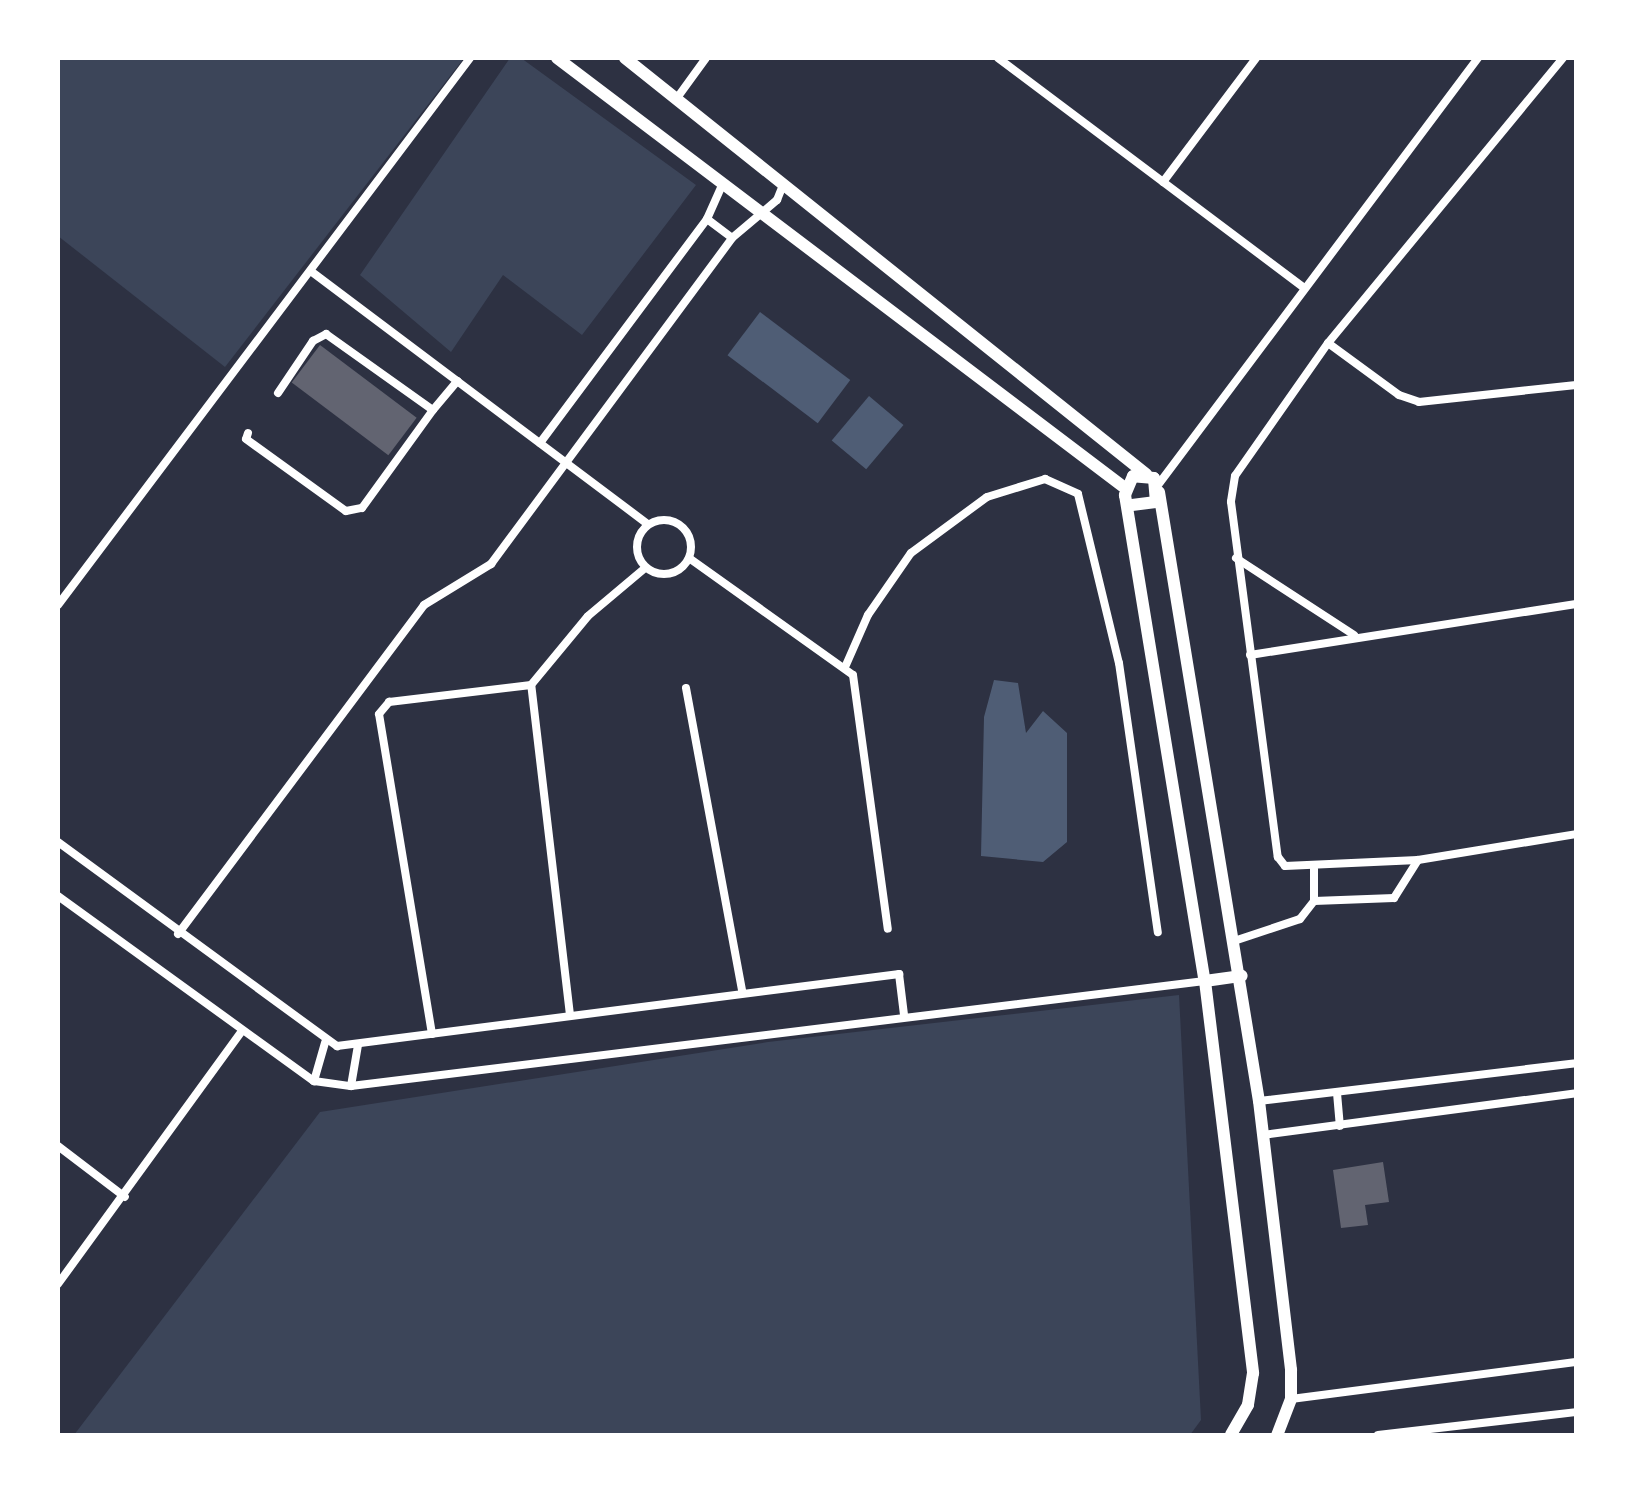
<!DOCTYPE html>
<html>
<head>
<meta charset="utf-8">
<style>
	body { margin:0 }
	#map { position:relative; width:1634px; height:1493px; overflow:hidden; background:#2d3142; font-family:"Open Sans",sans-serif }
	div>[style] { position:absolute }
	.green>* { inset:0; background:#3c4559 }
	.water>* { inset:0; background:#4f5d75; transform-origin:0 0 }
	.building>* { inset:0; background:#626471; transform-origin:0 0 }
	.minor>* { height:8px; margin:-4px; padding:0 4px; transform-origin:4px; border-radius:4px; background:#fff }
	.minor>.ring { margin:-4px; padding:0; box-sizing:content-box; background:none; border:8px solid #fff; border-radius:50% }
	.secondary>* { height:12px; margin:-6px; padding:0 6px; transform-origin:6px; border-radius:6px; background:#fff }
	span { translate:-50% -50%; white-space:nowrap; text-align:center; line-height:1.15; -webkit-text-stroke:8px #fff; paint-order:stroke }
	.frame { position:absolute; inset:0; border:60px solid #fff; pointer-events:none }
</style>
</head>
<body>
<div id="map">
	<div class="green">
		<i style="clip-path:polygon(58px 58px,464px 58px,225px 367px,58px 236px)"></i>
		<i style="clip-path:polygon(510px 58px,521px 58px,696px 185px,582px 335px,503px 275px,451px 352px,360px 275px)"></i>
		<i style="clip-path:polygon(1179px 995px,1201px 1420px,1190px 1435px,74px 1435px,320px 1112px,768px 1042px)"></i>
	</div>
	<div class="water">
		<i style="left:760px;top:312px;width:113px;height:54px;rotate:37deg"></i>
		<i style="left:869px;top:396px;width:45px;height:58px;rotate:40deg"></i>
		<i style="clip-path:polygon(994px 680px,1018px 683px,1026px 733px,1043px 711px,1067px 733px,1067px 842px,1043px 862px,981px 856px,984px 717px)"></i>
	</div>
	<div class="building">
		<i style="left:320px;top:345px;width:121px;height:47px;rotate:37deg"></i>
		<i style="clip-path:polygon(1383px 1162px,1389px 1202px,1365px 1205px,1368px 1225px,1341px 1228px,1333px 1170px)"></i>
	</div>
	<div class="minor">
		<i style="left:998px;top:58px;width:383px;rotate:36.9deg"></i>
		<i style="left:1563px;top:58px;width:369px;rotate:129.5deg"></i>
		<i style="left:1328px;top:343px;width:162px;rotate:125deg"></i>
		<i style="left:1235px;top:476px;width:26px;rotate:99deg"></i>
		<i style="left:1231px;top:502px;width:358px;rotate:82.5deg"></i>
		<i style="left:1278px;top:857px;width:11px;rotate:52deg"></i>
		<i style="left:1285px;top:866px;width:133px;rotate:-2.6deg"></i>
		<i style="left:1418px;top:860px;width:160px;rotate:-9.3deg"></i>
		<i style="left:677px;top:98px;width:49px;rotate:-54.1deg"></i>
		<i style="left:1163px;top:182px;width:155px;rotate:-53.1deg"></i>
		<i style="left:707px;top:219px;width:31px;rotate:37deg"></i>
		<i style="left:312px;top:272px;width:420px;rotate:36.9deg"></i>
		<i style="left:1328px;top:343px;width:88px;rotate:36.2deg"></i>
		<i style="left:1399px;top:395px;width:21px;rotate:19deg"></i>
		<i style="left:1419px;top:402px;width:158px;rotate:-6.2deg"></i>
		<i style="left:278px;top:393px;width:63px;rotate:-56.1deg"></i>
		<i style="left:313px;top:341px;width:15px;rotate:-28deg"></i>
		<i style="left:326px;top:334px;width:131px;rotate:35.4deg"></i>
		<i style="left:433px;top:410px;width:38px;rotate:-50deg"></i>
		<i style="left:248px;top:433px;width:6px;rotate:108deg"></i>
		<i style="left:246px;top:439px;width:123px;rotate:35.8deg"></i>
		<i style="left:346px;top:511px;width:16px;rotate:-11deg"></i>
		<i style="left:362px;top:508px;width:121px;rotate:-54.1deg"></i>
		<i style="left:540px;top:443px;width:279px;rotate:-53.3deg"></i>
		<i style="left:707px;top:219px;width:39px;rotate:-66deg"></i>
		<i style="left:1158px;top:485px;width:534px;rotate:-53.15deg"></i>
		<i class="ring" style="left:637px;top:520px;width:46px;height:46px"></i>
		<i style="left:689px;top:558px;width:201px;rotate:35.5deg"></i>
		<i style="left:853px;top:675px;width:256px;rotate:82.2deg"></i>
		<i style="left:1236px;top:558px;width:141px;rotate:33.1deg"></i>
		<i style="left:58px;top:605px;width:685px;rotate:-53.01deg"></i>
		<i style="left:1250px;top:655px;width:330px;rotate:-8.9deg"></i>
		<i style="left:846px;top:665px;width:55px;rotate:-66.3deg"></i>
		<i style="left:868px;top:615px;width:75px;rotate:-55.3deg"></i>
		<i style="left:911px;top:553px;width:94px;rotate:-36.4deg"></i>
		<i style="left:987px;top:497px;width:61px;rotate:-17.2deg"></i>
		<i style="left:1045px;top:479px;width:36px;rotate:24deg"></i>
		<i style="left:1078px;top:494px;width:174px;rotate:76.4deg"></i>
		<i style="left:1119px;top:663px;width:272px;rotate:81.8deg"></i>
		<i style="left:686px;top:688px;width:308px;rotate:79.5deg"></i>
		<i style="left:58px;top:842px;width:346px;rotate:36.2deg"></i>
		<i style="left:337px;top:1046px;width:567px;rotate:-7.3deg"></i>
		<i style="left:899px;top:974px;width:41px;rotate:83deg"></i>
		<i style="left:58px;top:896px;width:316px;rotate:35.9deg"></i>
		<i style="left:314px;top:1081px;width:37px;rotate:8deg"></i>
		<i style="left:351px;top:1086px;width:860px;rotate:-7.01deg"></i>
		<i style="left:1314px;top:901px;width:32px;rotate:-90deg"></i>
		<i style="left:178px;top:934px;width:411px;rotate:-53.2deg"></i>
		<i style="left:424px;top:605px;width:79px;rotate:-31.5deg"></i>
		<i style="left:491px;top:564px;width:405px;rotate:-53.5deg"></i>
		<i style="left:732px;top:238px;width:59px;rotate:-40.2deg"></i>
		<i style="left:777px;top:200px;width:18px;rotate:-68deg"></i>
		<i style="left:1237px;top:940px;width:66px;rotate:-18.4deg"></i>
		<i style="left:1300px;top:919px;width:23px;rotate:-52deg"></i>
		<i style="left:1314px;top:901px;width:80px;rotate:-2.1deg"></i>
		<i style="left:1394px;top:898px;width:45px;rotate:-57.7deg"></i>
		<i style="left:570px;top:1015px;width:332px;rotate:-96.7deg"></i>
		<i style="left:531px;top:685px;width:89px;rotate:-50.4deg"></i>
		<i style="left:588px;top:616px;width:75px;rotate:-40.1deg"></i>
		<i style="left:432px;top:1034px;width:324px;rotate:-99.4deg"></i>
		<i style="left:379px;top:714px;width:16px;rotate:-50deg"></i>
		<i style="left:389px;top:702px;width:143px;rotate:-6.8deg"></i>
		<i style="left:314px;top:1081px;width:40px;rotate:-74deg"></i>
		<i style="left:351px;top:1086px;width:42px;rotate:-80.3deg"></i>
		<i style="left:1337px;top:1093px;width:33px;rotate:85deg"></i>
		<i style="left:1259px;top:1101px;width:319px;rotate:-6.8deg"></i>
		<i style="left:1263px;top:1135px;width:316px;rotate:-7.6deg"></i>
		<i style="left:58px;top:1146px;width:84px;rotate:37.3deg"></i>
		<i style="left:58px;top:1284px;width:313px;rotate:-54deg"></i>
		<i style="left:1291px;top:1399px;width:287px;rotate:-7.4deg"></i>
		<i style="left:1378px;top:1435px;width:199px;rotate:-6.6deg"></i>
	</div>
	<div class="secondary">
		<i style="left:557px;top:58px;width:712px;rotate:37.13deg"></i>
		<i style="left:625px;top:58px;width:667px;rotate:38.61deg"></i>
		<i style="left:1159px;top:492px;width:617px;rotate:80.68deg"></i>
		<i style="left:1259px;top:1101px;width:271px;rotate:83.2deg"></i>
		<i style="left:1291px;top:1370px;width:29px;rotate:90deg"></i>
		<i style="left:1291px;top:1399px;width:39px;rotate:111deg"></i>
		<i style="left:1132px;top:505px;width:24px;rotate:-7deg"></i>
		<i style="left:1156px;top:502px;width:24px;rotate:-95deg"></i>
		<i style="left:1154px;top:478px;width:21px;rotate:-175deg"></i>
		<i style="left:1133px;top:476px;width:21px;rotate:113deg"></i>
		<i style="left:1125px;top:495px;width:493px;rotate:80.7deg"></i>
		<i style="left:1205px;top:981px;width:395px;rotate:83deg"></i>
		<i style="left:1253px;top:1373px;width:32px;rotate:99deg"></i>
		<i style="left:1248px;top:1405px;width:34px;rotate:120deg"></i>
		<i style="left:1205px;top:981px;width:37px;rotate:-8deg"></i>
	</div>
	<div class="frame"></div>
</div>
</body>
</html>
